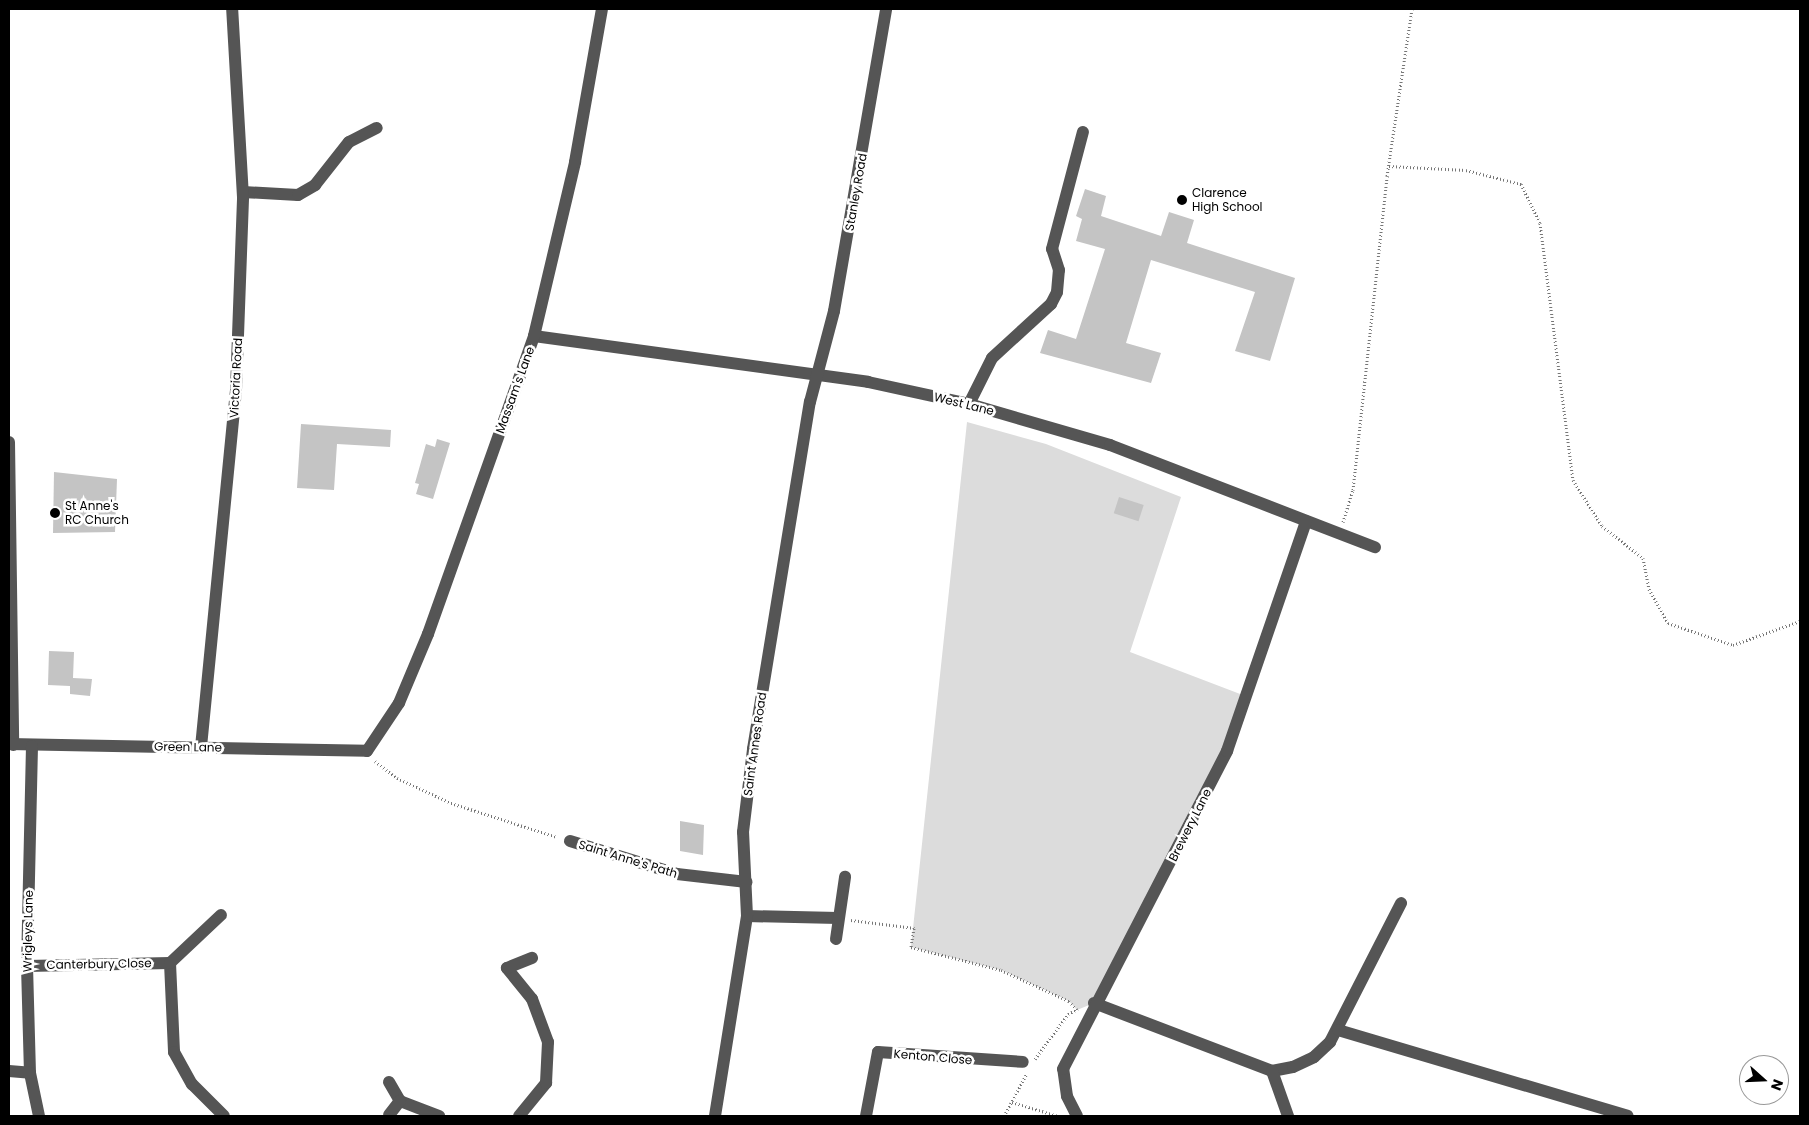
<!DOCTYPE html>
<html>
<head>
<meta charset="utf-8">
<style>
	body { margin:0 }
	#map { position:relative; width:1809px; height:1125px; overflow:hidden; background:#fff; font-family:Poppins,sans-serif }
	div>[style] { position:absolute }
	.green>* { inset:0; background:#dcdcdc }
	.building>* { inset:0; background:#c4c4c4; transform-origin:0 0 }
	.path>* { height:3px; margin-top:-1.5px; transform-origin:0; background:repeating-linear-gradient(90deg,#777 0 1px,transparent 0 3.5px) }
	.minor>* { height:12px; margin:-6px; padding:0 6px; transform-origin:6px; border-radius:6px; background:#555 }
	.dots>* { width:14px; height:14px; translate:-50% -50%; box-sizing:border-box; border:2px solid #fff; border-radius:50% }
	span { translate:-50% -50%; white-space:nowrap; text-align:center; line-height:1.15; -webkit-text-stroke:5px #fff; paint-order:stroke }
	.street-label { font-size:12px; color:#000 }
	.poi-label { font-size:12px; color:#000 }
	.left { translate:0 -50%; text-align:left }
	.frame { position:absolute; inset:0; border:10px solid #000; pointer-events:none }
	.north { position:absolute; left:1739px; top:1055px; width:50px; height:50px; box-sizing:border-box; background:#fff; border:1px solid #999; border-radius:50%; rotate:110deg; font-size:14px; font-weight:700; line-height:20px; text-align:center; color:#000 }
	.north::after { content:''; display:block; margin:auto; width:18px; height:22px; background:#000; clip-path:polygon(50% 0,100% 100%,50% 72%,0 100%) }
</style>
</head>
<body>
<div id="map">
	<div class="green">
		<i style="clip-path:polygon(967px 422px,1046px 444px,1181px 497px,1130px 652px,1248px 697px,1094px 1003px,1077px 1010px,1069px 1001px,1001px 970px,911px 947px)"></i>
	</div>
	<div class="building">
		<i style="clip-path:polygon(1085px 189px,1106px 196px,1101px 216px,1161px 236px,1169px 212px,1194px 220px,1187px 243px,1295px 278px,1270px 361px,1235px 351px,1255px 292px,1151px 260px,1126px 343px,1161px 353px,1151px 383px,1040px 353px,1048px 330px,1076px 339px,1105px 249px,1076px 241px,1082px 219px,1076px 216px)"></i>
		<i style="clip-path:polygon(301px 424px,391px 430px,390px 447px,337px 444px,334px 490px,297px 488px)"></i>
		<i style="clip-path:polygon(437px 439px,450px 443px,433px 499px,416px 494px,419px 484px,415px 483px,426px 444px,435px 447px)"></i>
		<i style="clip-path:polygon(54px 472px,117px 479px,115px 532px,53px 533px)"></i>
		<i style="left:1119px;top:497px;width:26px;height:17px;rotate:18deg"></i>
		<i style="clip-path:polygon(49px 651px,74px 652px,73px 678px,92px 679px,90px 696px,70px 694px,70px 686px,48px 685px)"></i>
		<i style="clip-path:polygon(680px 821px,704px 825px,703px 855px,680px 851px)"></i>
	</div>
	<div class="path">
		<i style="left:1389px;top:166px;width:77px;rotate:3deg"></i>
		<i style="left:1466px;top:170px;width:57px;rotate:14.3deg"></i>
		<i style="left:1521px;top:184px;width:43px;rotate:64deg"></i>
		<i style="left:1540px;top:223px;width:259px;rotate:82.7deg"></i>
		<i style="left:1573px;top:480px;width:54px;rotate:57.8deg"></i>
		<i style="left:1602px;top:526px;width:52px;rotate:38deg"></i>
		<i style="left:1643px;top:558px;width:32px;rotate:79deg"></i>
		<i style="left:1649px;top:589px;width:39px;rotate:61deg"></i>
		<i style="left:1668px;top:623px;width:69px;rotate:18.7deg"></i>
		<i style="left:1733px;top:645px;width:71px;rotate:-19.7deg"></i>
		<i style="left:1343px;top:522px;width:34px;rotate:-73deg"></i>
		<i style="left:1353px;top:490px;width:316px;rotate:-83.8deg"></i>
		<i style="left:1387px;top:176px;width:169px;rotate:-81.5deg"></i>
		<i style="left:375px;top:761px;width:28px;rotate:38deg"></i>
		<i style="left:397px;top:778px;width:60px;rotate:24.8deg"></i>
		<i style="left:451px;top:803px;width:111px;rotate:17.8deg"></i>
		<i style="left:851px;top:920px;width:64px;rotate:7.2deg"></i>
		<i style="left:914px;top:928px;width:19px;rotate:99deg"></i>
		<i style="left:911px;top:947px;width:93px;rotate:14.3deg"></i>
		<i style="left:1001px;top:970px;width:75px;rotate:24.5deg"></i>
		<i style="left:1069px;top:1001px;width:12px;rotate:48deg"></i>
		<i style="left:1035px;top:1059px;width:56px;rotate:-53.7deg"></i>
		<i style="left:1068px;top:1014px;width:11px;rotate:-27deg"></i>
		<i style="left:1012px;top:1102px;width:48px;rotate:16.9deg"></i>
		<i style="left:1004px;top:1116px;width:47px;rotate:-61.8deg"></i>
	</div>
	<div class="minor">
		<i style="left:243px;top:192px;width:55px;rotate:3.1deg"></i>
		<i style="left:298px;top:195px;width:20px;rotate:-30deg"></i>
		<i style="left:315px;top:185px;width:55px;rotate:-51.7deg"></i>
		<i style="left:349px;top:142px;width:31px;rotate:-27deg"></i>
		<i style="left:534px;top:336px;width:337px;rotate:7.8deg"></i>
		<i style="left:868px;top:382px;width:103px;rotate:12.3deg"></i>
		<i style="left:969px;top:404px;width:147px;rotate:16.2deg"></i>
		<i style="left:1110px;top:445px;width:284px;rotate:21.1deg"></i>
		<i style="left:969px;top:404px;width:51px;rotate:-63.4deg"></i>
		<i style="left:992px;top:358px;width:80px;rotate:-42.5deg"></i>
		<i style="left:1051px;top:304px;width:13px;rotate:-63deg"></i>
		<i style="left:1057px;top:292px;width:22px;rotate:-85deg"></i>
		<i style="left:1059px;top:270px;width:22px;rotate:-108deg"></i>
		<i style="left:1052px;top:249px;width:121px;rotate:-75.2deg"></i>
		<i style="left:9px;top:442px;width:303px;rotate:89.2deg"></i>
		<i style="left:9px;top:744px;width:358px;rotate:1.1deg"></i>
		<i style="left:367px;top:751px;width:58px;rotate:-56.3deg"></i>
		<i style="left:399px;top:703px;width:75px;rotate:-67.2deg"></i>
		<i style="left:428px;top:634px;width:316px;rotate:-70.4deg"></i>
		<i style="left:534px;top:336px;width:179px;rotate:-76.7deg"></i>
		<i style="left:575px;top:162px;width:155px;rotate:-80deg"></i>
		<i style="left:32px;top:746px;width:220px;rotate:91.3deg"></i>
		<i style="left:27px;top:966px;width:107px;rotate:88.4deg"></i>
		<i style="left:30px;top:1073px;width:44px;rotate:78.2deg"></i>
		<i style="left:201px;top:747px;width:359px;rotate:-84.4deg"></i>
		<i style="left:236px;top:390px;width:193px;rotate:-87.9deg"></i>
		<i style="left:243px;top:197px;width:188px;rotate:-93.3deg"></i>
		<i style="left:570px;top:841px;width:112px;rotate:17.1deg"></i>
		<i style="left:677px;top:874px;width:70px;rotate:6.5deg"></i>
		<i style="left:747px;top:916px;width:91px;rotate:1.3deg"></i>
		<i style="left:836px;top:939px;width:63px;rotate:-81.7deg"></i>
		<i style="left:170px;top:963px;width:89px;rotate:87.4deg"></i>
		<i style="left:174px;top:1052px;width:37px;rotate:61deg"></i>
		<i style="left:192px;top:1084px;width:45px;rotate:45deg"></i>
		<i style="left:27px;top:966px;width:143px;rotate:-1.2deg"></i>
		<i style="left:170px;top:963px;width:70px;rotate:-43.3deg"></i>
		<i style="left:1094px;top:1003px;width:191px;rotate:20.9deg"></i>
		<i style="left:1272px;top:1071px;width:21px;rotate:-11deg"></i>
		<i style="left:1293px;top:1067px;width:23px;rotate:-25deg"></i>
		<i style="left:1314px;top:1057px;width:22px;rotate:-43deg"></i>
		<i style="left:1330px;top:1042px;width:156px;rotate:-62.9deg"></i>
		<i style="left:1338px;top:1030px;width:302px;rotate:16.5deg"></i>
		<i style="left:9px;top:1071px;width:21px;rotate:5deg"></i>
		<i style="left:1272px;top:1071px;width:48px;rotate:70.4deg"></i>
		<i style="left:389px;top:1082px;width:22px;rotate:60deg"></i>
		<i style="left:400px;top:1101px;width:42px;rotate:21deg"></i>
		<i style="left:389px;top:1115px;width:18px;rotate:-52deg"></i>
		<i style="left:519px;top:1116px;width:43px;rotate:-50.7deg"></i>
		<i style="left:546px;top:1083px;width:41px;rotate:-87.2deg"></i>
		<i style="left:548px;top:1042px;width:46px;rotate:-110.4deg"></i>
		<i style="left:532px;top:999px;width:40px;rotate:-129deg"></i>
		<i style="left:507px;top:968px;width:27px;rotate:-22deg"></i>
		<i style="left:715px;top:1116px;width:203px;rotate:-80.9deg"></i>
		<i style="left:747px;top:916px;width:84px;rotate:-92.7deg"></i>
		<i style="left:743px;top:832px;width:84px;rotate:-83.1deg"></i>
		<i style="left:753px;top:749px;width:352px;rotate:-80.7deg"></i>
		<i style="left:810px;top:402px;width:94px;rotate:-75.2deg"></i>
		<i style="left:834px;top:311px;width:306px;rotate:-80.2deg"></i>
		<i style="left:866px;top:1116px;width:65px;rotate:-79.4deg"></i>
		<i style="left:878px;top:1052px;width:145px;rotate:3.9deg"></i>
		<i style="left:1077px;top:1116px;width:22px;rotate:-117deg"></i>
		<i style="left:1067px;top:1096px;width:27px;rotate:-98deg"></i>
		<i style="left:1063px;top:1069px;width:358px;rotate:-62.7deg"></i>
		<i style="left:1227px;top:751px;width:243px;rotate:-71deg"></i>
	</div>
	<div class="dots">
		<i style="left:1182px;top:200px;background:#000"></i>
		<i style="left:55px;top:513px;background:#000"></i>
	</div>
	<div class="street-label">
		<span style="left:856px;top:192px;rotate:-80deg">Stanley Road</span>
		<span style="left:236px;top:378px;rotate:-87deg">Victoria Road</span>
		<span style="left:515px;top:390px;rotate:-70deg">Massam's Lane</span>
		<span style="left:964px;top:404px;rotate:14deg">West Lane</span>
		<span style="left:755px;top:744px;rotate:-82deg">Saint Annes Road</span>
		<span style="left:188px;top:747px;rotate:1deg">Green Lane</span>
		<span style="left:1190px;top:825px;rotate:-63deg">Brewery Lane</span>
		<span style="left:628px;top:859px;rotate:17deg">Saint Anne's Path</span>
		<span style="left:28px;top:931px;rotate:-89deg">Wrigleys Lane</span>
		<span style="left:99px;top:964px;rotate:-1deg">Canterbury Close</span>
		<span style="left:933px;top:1057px;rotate:5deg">Kenton Close</span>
	</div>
	<div class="poi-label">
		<span class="left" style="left:1192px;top:200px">Clarence<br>High School</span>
		<span class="left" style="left:65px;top:513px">St Anne's<br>RC Church</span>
	</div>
	<div class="frame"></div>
	<div class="north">N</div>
</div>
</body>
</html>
